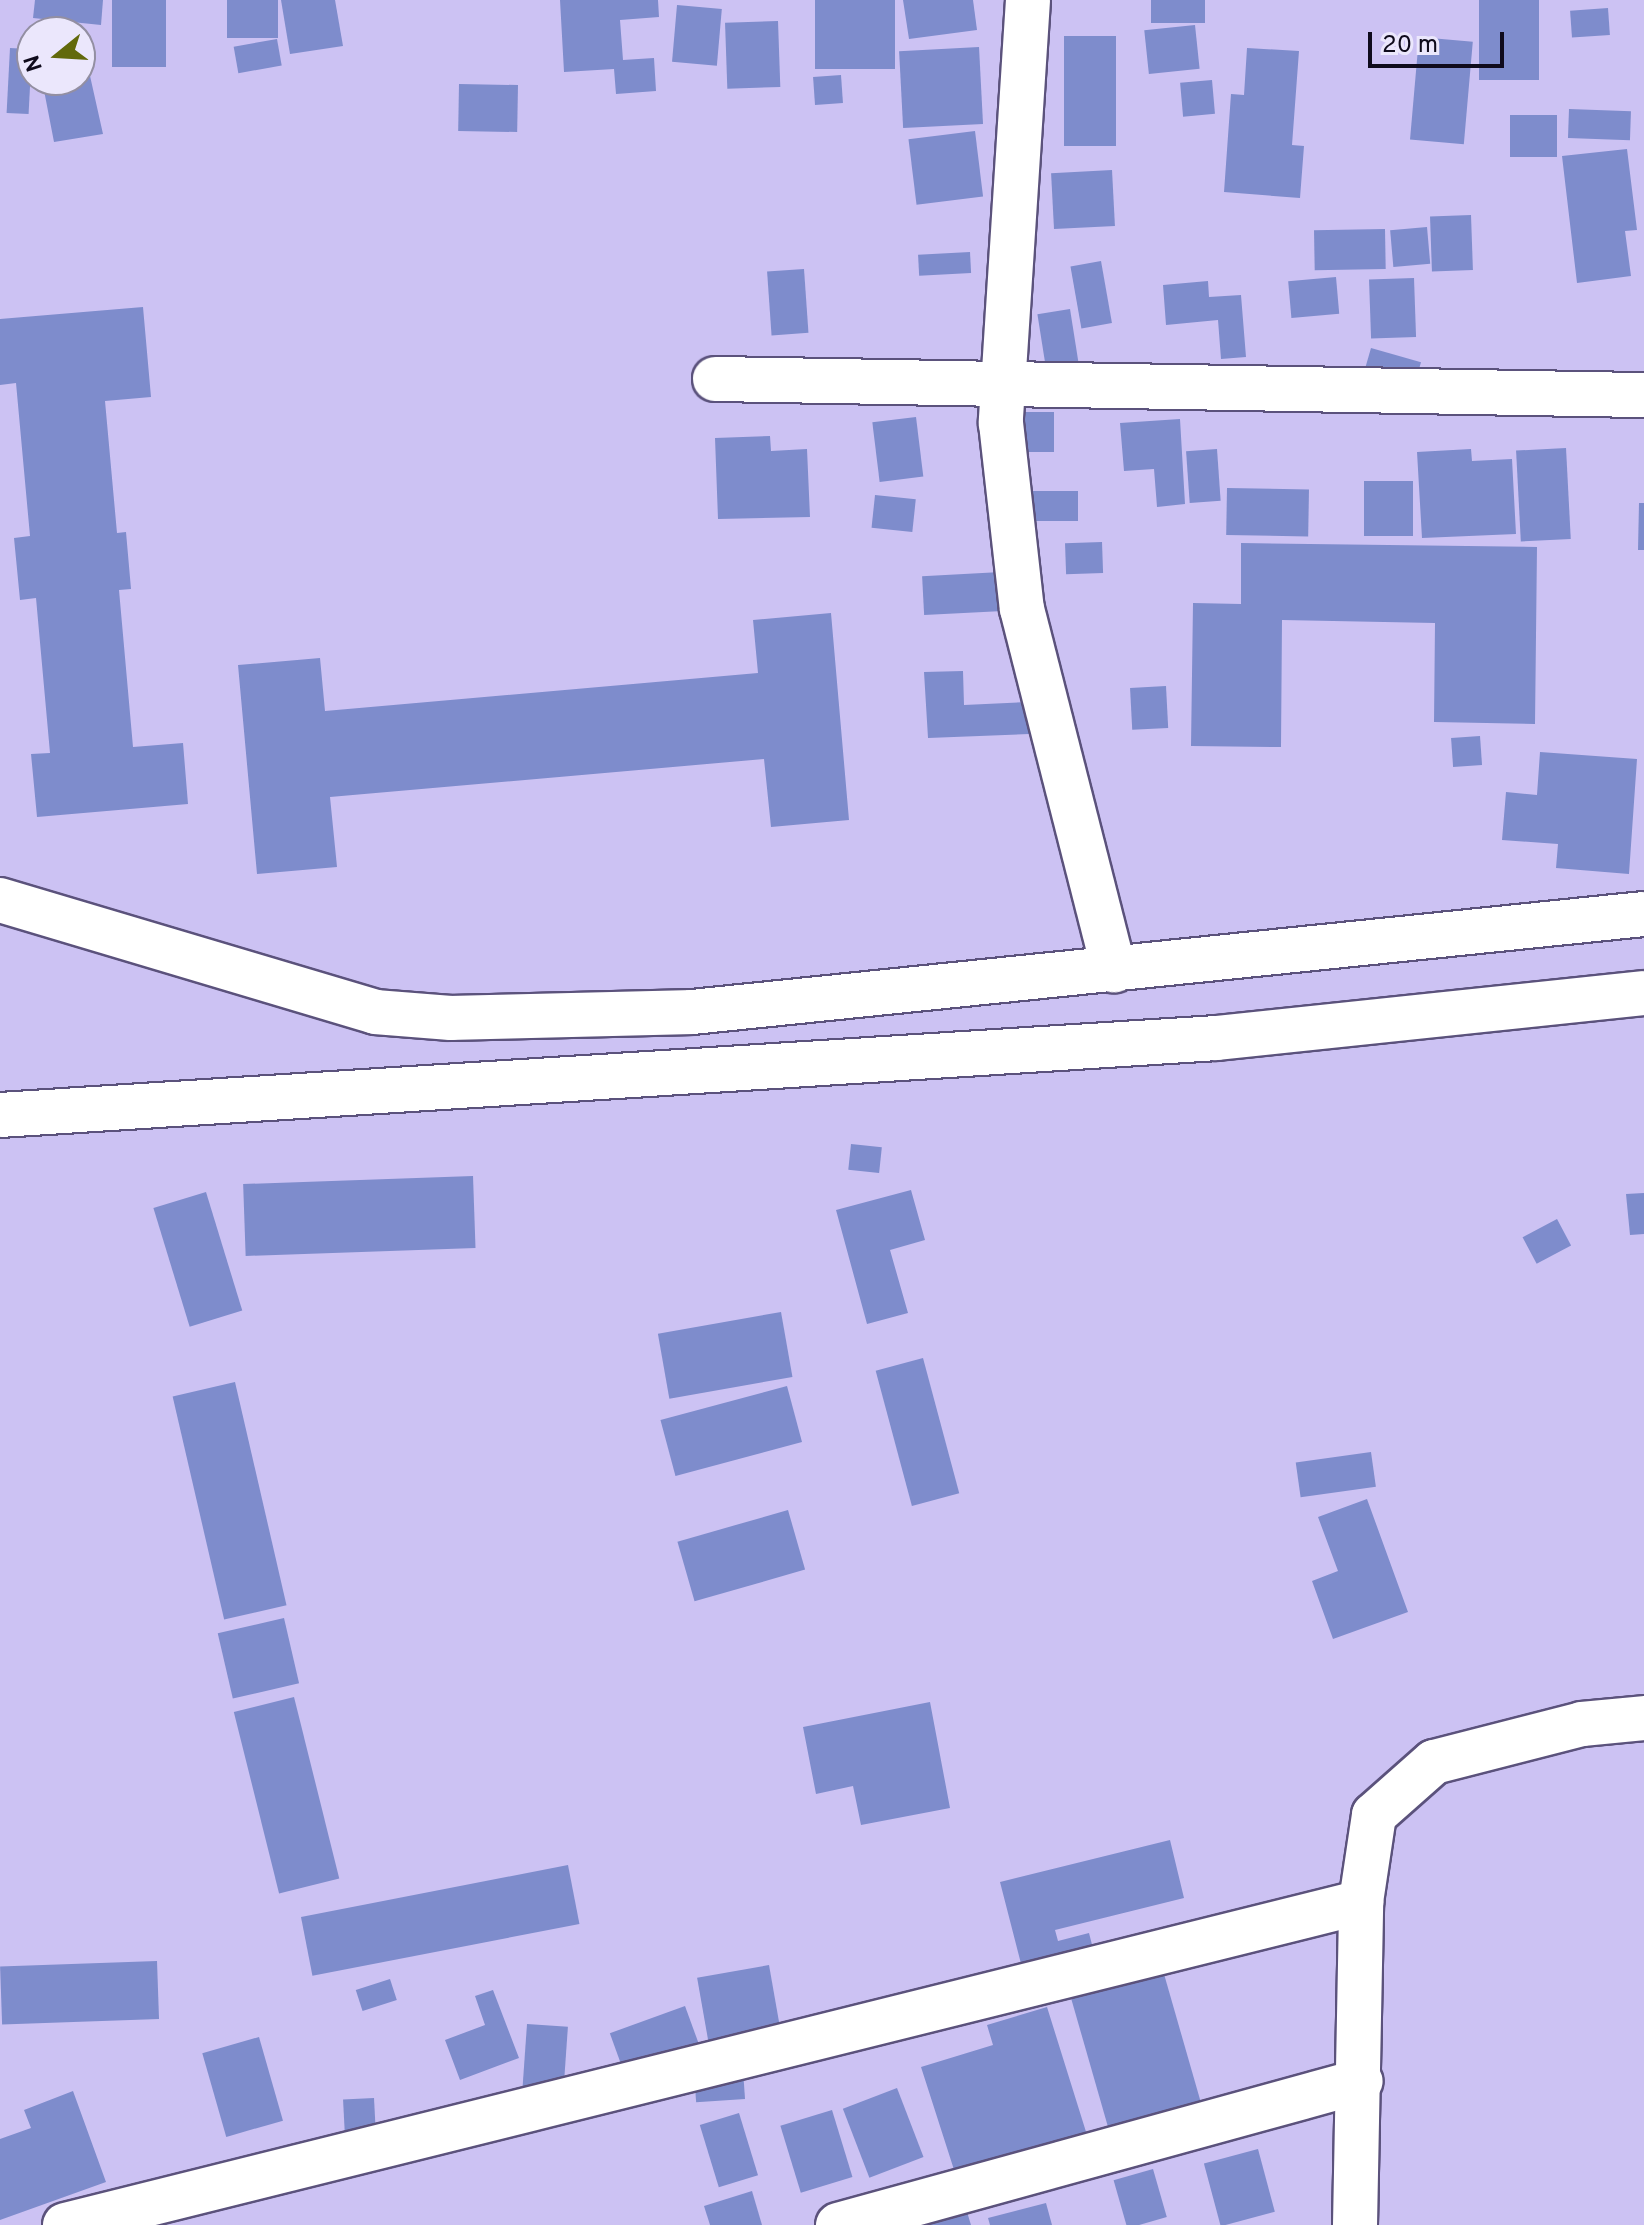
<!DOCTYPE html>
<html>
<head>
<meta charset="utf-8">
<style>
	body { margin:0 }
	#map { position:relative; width:1644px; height:2225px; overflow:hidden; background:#ccc2f3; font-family:Overpass,sans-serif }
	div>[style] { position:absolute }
	.building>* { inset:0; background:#7e8ccc; transform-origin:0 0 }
	.roads { filter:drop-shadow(2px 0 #5b527c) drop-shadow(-2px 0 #5b527c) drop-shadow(0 2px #5b527c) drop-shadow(0 -2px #5b527c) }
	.minor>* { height:44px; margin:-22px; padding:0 22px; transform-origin:22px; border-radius:22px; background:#fff }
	span { translate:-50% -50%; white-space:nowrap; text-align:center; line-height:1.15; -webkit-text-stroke:8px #ebe7fc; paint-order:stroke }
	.north { position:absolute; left:16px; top:16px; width:80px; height:80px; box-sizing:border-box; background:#ebe7fc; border:2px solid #938fa2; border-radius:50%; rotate:252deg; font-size:22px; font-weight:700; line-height:32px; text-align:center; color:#0f0b1c }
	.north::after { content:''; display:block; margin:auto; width:28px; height:36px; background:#62690b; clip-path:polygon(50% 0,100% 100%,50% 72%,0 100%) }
	.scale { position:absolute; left:1368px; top:32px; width:136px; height:36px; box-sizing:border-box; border:4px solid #0f0b1c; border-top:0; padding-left:10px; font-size:24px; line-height:28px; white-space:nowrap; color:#0f0b1c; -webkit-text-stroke:6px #ebe7fc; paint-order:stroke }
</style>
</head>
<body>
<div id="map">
	<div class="building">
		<i style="clip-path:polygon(35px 0,103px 0,101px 25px,33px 18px)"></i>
		<i style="left:112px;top:0;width:54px;height:67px"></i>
		<i style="left:227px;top:0;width:51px;height:38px"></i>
		<i style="clip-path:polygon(281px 0,335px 0,343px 46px,290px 54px)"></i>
		<i style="clip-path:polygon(560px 0,658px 0,659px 17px,620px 20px,623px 60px,654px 58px,656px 91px,616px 94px,614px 69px,564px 72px)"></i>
		<i style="left:815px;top:0;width:80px;height:69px"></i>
		<i style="clip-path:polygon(903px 0,973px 0,977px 30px,909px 39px)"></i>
		<i style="left:1151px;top:0;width:54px;height:23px"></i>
		<i style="left:1479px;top:0;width:60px;height:80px"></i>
		<i style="left:677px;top:5px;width:45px;height:57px;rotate:5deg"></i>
		<i style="left:1608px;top:8px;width:27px;height:38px;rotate:86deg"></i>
		<i style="left:778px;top:21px;width:66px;height:53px;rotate:88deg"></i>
		<i style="left:1195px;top:25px;width:44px;height:51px;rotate:84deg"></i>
		<i style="clip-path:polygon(80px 31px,103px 134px,54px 142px,42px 80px,80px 80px)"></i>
		<i style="left:1064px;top:36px;width:52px;height:110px"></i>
		<i style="left:1419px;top:37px;width:54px;height:103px;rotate:5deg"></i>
		<i style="left:277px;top:39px;width:27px;height:44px;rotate:80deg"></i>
		<i style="left:979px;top:47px;width:77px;height:80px;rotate:87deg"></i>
		<i style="left:10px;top:48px;width:22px;height:65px;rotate:3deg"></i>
		<i style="clip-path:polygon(1247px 48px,1299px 51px,1292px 145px,1304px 146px,1300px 198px,1224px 192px,1231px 94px,1244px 95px)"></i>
		<i style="left:841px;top:75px;width:28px;height:28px;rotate:86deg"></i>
		<i style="left:1212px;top:80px;width:34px;height:32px;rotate:85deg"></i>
		<i style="left:459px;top:84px;width:59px;height:47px;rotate:1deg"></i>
		<i style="left:1569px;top:109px;width:62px;height:29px;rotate:2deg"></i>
		<i style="left:1510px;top:115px;width:47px;height:42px"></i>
		<i style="left:975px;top:131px;width:66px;height:67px;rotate:83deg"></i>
		<i style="clip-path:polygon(1627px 149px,1637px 230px,1625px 231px,1631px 276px,1577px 283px,1562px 156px)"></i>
		<i style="left:1112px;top:170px;width:56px;height:61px;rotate:87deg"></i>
		<i style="left:1471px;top:215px;width:55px;height:41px;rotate:88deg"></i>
		<i style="left:1427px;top:227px;width:37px;height:37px;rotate:85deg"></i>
		<i style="left:1385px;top:229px;width:40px;height:71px;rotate:89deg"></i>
		<i style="left:970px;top:252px;width:21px;height:52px;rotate:87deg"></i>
		<i style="left:1101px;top:261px;width:63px;height:31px;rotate:80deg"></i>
		<i style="left:804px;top:269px;width:64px;height:37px;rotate:86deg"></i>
		<i style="left:1336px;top:277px;width:37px;height:48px;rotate:85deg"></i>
		<i style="left:1414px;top:278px;width:59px;height:45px;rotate:88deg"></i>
		<i style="clip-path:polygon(1208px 281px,1209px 297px,1241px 295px,1246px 357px,1221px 359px,1218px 320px,1166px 325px,1163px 285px)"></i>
		<i style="clip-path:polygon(143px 307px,151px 397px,105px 401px,117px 533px,126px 532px,131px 589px,119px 590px,133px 747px,183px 743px,188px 804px,37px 817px,31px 754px,50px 753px,36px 598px,20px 600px,14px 538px,30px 536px,16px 383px,0 385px,0 319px)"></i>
		<i style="left:1070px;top:309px;width:67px;height:33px;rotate:81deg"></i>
		<i style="left:1371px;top:348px;width:52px;height:30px;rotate:16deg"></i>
		<i style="left:1018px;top:412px;width:36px;height:40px"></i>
		<i style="left:916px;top:417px;width:60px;height:44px;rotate:83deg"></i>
		<i style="clip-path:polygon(1180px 419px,1185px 504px,1157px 507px,1154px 469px,1124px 471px,1120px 423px)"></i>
		<i style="clip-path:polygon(770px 436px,771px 451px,807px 449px,810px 517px,718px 519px,715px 438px)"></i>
		<i style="left:1566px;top:448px;width:91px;height:50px;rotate:87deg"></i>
		<i style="left:1217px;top:449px;width:52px;height:31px;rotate:86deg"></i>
		<i style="clip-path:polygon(1471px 449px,1472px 461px,1512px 459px,1516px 534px,1422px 538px,1417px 452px)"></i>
		<i style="left:1364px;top:481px;width:49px;height:55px"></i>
		<i style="left:1227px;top:488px;width:82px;height:47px;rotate:1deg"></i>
		<i style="left:1027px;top:491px;width:51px;height:30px"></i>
		<i style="left:875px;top:495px;width:41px;height:33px;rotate:6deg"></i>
		<i style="clip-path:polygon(1639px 503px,1644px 503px,1644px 550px,1638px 550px)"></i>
		<i style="left:1102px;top:542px;width:31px;height:37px;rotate:88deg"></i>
		<i style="clip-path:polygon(1241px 543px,1537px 547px,1535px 724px,1434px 722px,1435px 623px,1282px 620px,1281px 747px,1191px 746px,1193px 603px,1241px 604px)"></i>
		<i style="left:1001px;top:572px;width:39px;height:79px;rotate:87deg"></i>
		<i style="clip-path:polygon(831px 613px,849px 820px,771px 827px,764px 759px,330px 797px,337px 867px,257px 874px,238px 665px,320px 658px,325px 711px,758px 673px,753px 620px)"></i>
		<i style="clip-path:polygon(963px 671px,964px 705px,1028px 702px,1029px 734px,928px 738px,924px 672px)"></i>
		<i style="left:1166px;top:686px;width:42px;height:36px;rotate:87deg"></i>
		<i style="left:1480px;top:736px;width:29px;height:29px;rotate:86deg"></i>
		<i style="clip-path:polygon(1540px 752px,1637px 759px,1629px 874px,1556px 868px,1558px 844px,1502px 840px,1506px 792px,1537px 795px)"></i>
		<i style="left:851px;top:1144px;width:31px;height:26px;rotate:6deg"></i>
		<i style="left:473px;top:1176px;width:72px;height:230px;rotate:88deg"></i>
		<i style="clip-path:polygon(911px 1190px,925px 1240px,890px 1250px,908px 1313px,867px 1324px,836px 1210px)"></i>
		<i style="left:206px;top:1192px;width:124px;height:55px;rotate:73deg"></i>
		<i style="clip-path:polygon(1644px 1193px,1644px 1234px,1630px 1235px,1626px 1194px)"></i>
		<i style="left:1557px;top:1219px;width:30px;height:39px;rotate:62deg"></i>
		<i style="left:781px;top:1312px;width:66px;height:125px;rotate:80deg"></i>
		<i style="left:923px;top:1358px;width:140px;height:49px;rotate:75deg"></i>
		<i style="left:235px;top:1382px;width:229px;height:64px;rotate:77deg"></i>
		<i style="left:787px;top:1386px;width:58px;height:131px;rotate:75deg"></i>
		<i style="left:1371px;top:1452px;width:35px;height:76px;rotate:82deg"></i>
		<i style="clip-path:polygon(1367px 1499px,1408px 1612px,1333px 1639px,1312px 1581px,1338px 1571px,1318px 1517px)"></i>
		<i style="left:788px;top:1510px;width:62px;height:115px;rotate:74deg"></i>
		<i style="left:284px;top:1618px;width:67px;height:68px;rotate:77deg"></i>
		<i style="left:294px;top:1697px;width:187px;height:62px;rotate:76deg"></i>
		<i style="clip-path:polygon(930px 1702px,950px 1808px,861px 1825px,853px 1786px,816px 1794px,803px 1727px)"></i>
		<i style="clip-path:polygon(1170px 1840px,1184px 1898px,1055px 1930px,1058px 1941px,1089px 1933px,1098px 1968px,1027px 1987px,1000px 1882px)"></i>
		<i style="left:568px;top:1865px;width:60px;height:272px;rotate:79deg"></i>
		<i style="left:157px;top:1961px;width:58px;height:157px;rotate:88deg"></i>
		<i style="left:769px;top:1965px;width:69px;height:73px;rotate:80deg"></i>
		<i style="left:1162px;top:1967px;width:139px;height:96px;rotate:74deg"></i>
		<i style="left:390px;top:1979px;width:22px;height:36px;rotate:72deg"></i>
		<i style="clip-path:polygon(493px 1990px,519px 2058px,460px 2080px,445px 2040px,485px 2025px,475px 1996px)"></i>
		<i style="left:685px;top:2006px;width:40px;height:80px;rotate:70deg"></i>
		<i style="clip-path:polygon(1047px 2007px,1087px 2135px,956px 2176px,921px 2067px,993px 2045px,987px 2025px)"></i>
		<i style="left:527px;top:2024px;width:41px;height:63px;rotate:4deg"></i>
		<i style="left:259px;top:2037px;width:87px;height:59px;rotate:74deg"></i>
		<i style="left:743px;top:2070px;width:29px;height:49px;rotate:86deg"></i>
		<i style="left:897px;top:2088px;width:74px;height:58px;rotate:69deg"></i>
		<i style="clip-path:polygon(73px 2091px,106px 2182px,0 2220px,0 2139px,31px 2128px,24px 2110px)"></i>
		<i style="left:374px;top:2098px;width:33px;height:31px;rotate:87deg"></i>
		<i style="left:832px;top:2110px;width:70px;height:54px;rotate:73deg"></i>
		<i style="left:739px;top:2113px;width:65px;height:41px;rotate:73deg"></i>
		<i style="left:1258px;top:2149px;width:65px;height:56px;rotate:75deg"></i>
		<i style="left:1153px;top:2169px;width:50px;height:41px;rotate:74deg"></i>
		<i style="clip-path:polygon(752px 2191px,762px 2225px,710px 2225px,704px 2206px)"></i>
		<i style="clip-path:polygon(1046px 2203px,1052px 2225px,990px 2225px,988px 2218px)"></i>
		<i style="clip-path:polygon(967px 2212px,971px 2225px,925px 2225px,925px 2224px)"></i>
	</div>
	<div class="roads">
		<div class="minor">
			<i style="left:1028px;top:0;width:424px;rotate:93.7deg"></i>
			<i style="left:1001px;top:423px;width:187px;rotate:83.6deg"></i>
			<i style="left:1022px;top:609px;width:373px;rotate:75.7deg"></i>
			<i style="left:715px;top:379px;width:929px;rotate:0.99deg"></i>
			<i style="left:0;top:900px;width:391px;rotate:16.6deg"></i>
			<i style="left:375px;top:1012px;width:76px;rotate:4.5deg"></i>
			<i style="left:451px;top:1018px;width:241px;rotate:-1.4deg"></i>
			<i style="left:692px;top:1012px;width:957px;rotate:-5.88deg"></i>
			<i style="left:0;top:1115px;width:1218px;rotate:-3.62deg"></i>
			<i style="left:1216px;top:1038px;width:430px;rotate:-6deg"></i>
			<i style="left:65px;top:2225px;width:1336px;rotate:-13.99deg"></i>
			<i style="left:838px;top:2225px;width:542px;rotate:-15.39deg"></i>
			<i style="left:1355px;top:2225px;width:323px;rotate:-88.9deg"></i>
			<i style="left:1361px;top:1902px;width:88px;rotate:-81.5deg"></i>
			<i style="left:1374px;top:1815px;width:80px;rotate:-41.5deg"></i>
			<i style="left:1434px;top:1762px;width:153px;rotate:-14.4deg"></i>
			<i style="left:1582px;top:1724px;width:62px;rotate:-5.5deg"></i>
		</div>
	</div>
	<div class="north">N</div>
	<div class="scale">20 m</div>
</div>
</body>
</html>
